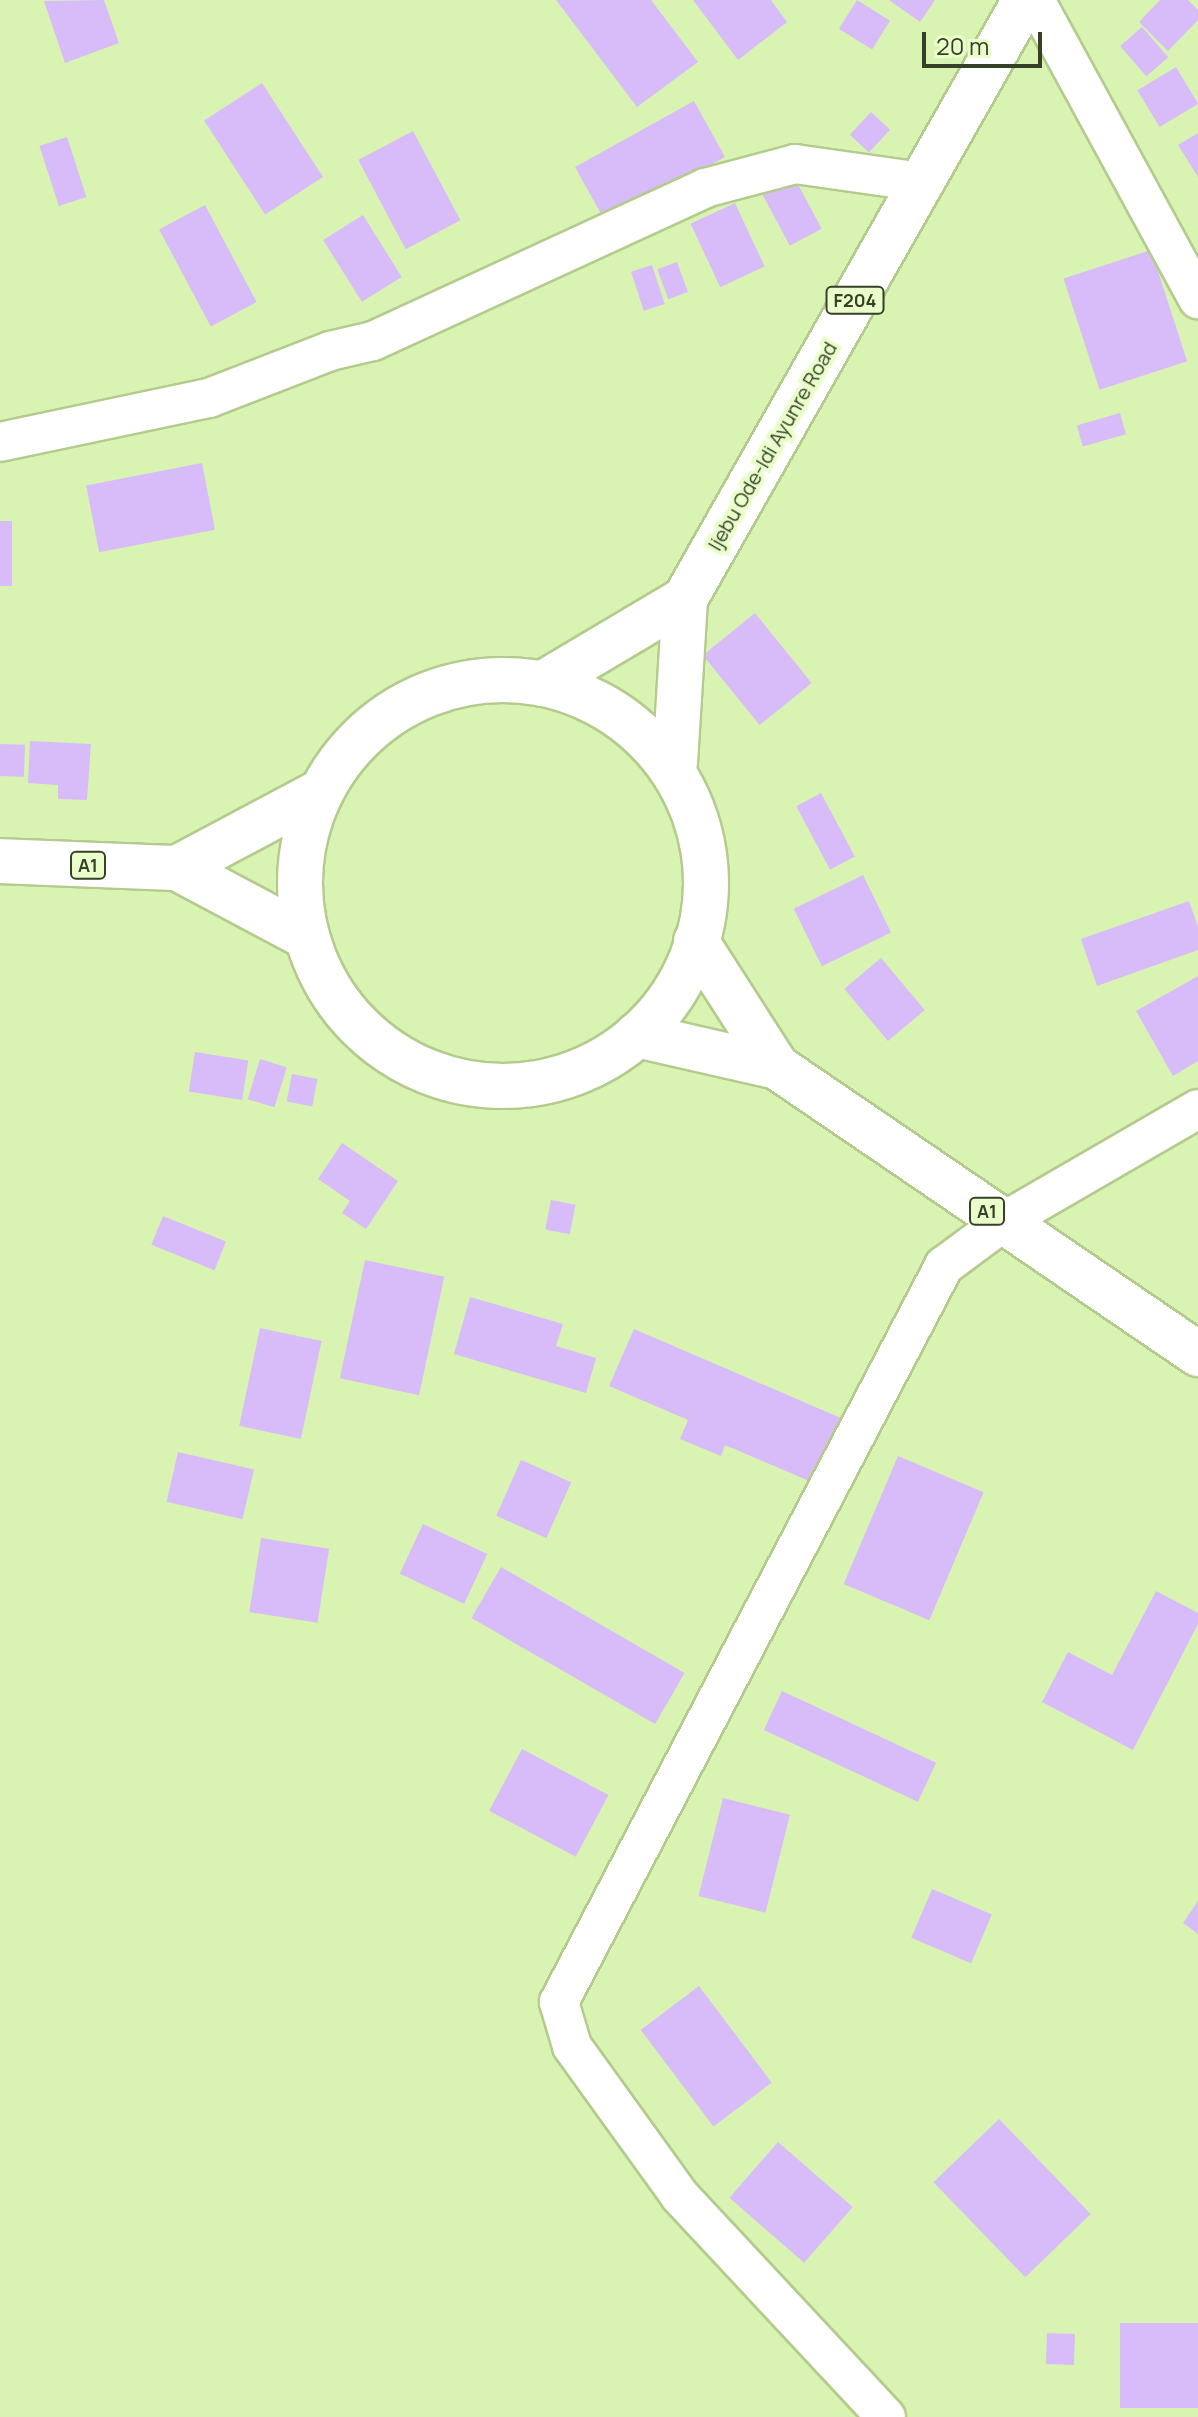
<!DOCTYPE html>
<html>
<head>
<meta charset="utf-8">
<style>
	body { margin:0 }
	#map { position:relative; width:1198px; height:2417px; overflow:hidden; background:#d9f3b2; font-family:Manrope,sans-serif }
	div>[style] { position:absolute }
	.building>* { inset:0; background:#d8bcf9; transform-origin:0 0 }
	.roads { filter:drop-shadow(2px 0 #b3cb8c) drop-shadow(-2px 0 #b3cb8c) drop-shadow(0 2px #b3cb8c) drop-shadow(0 -2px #b3cb8c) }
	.street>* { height:38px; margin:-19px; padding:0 19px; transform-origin:19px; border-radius:19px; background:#fff }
	.primary>* { height:44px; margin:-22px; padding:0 22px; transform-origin:22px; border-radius:22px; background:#fff }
	.highway>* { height:44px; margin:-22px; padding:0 22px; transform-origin:22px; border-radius:22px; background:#fff }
	.highway>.ring { margin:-22px; padding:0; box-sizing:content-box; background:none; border:44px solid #fff; border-radius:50% }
	span { translate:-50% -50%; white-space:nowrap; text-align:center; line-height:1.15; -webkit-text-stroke:8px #e9feca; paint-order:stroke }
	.shield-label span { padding:2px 6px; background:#e9feca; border:2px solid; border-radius:6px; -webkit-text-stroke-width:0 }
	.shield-label { font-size:18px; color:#364026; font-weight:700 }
	.street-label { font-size:20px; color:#364026 }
	.scale { position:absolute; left:922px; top:32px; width:120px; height:36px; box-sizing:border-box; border:4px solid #364026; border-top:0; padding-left:10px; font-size:24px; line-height:28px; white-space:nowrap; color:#364026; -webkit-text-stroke:6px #e9feca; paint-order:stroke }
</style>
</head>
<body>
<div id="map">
	<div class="building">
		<i style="clip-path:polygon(104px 0,119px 43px,65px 63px,44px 1px)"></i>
		<i style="clip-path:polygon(556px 0,651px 0,698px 62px,637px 107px)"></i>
		<i style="clip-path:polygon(693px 0,771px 0,787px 22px,738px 60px)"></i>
		<i style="left:857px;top:0;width:39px;height:34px;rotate:32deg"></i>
		<i style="clip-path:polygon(889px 0,935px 0,920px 22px)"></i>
		<i style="clip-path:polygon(1160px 0,1188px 0,1198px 10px,1198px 20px,1168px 51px,1139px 22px)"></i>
		<i style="left:1142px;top:27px;width:40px;height:29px;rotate:49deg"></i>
		<i style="left:1176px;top:67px;width:43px;height:45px;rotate:59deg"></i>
		<i style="left:262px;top:83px;width:112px;height:69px;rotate:57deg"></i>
		<i style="left:694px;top:101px;width:64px;height:136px;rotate:61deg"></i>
		<i style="left:871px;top:112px;width:26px;height:31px;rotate:43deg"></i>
		<i style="left:413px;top:131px;width:101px;height:62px;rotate:62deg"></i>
		<i style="clip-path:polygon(1198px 133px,1198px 177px,1178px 145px)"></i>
		<i style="left:67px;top:137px;width:63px;height:29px;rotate:72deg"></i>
		<i style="left:793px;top:175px;width:61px;height:36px;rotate:62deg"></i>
		<i style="left:735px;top:203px;width:70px;height:49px;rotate:65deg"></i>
		<i style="left:205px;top:205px;width:110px;height:52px;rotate:62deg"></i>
		<i style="left:363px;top:215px;width:73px;height:47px;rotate:58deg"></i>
		<i style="left:1151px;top:250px;width:117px;height:92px;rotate:72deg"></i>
		<i style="left:677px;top:262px;width:32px;height:21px;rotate:70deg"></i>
		<i style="left:652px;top:265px;width:41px;height:22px;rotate:72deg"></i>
		<i style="left:1120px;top:413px;width:22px;height:45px;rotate:74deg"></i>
		<i style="left:202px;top:463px;width:68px;height:118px;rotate:79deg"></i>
		<i style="left:0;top:521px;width:12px;height:65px"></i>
		<i style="left:755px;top:613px;width:90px;height:67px;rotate:51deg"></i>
		<i style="clip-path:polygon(30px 741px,91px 744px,87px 800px,58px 799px,58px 785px,28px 783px)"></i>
		<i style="left:0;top:744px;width:25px;height:32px;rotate:2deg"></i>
		<i style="left:821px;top:793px;width:72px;height:28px;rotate:62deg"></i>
		<i style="left:863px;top:875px;width:64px;height:77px;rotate:64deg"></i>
		<i style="clip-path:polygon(1189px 901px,1198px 927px,1198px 950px,1097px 986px,1081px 939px)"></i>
		<i style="left:881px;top:958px;width:68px;height:48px;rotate:50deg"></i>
		<i style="clip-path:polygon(1198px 976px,1198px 1061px,1173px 1076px,1136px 1011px)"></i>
		<i style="left:195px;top:1052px;width:54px;height:40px;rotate:9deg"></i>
		<i style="left:260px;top:1059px;width:28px;height:42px;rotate:17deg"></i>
		<i style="left:292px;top:1074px;width:26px;height:28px;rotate:11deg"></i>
		<i style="clip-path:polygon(342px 1143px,398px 1181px,366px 1229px,342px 1213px,350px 1201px,318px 1179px)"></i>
		<i style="left:551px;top:1200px;width:25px;height:30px;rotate:11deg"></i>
		<i style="left:163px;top:1216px;width:68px;height:31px;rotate:22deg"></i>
		<i style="left:365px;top:1260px;width:81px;height:121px;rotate:12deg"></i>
		<i style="clip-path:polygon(470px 1297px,563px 1324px,556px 1346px,596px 1358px,586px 1393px,454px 1354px)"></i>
		<i style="left:260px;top:1328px;width:63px;height:100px;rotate:12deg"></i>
		<i style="clip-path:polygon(634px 1329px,850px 1422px,823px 1487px,725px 1445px,721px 1456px,680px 1439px,688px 1420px,609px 1386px)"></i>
		<i style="left:178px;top:1452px;width:78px;height:51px;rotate:13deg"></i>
		<i style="left:898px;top:1456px;width:93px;height:139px;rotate:23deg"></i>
		<i style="left:521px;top:1460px;width:55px;height:61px;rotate:24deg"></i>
		<i style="left:423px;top:1524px;width:71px;height:55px;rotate:25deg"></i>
		<i style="left:261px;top:1538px;width:69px;height:75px;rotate:9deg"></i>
		<i style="left:501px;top:1567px;width:212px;height:59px;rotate:30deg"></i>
		<i style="clip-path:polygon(1156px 1591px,1198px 1613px,1198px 1624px,1133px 1750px,1042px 1702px,1068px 1652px,1112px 1675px)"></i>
		<i style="left:782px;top:1691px;width:170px;height:43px;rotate:25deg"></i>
		<i style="left:522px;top:1749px;width:98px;height:70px;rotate:28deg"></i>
		<i style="left:723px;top:1798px;width:69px;height:101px;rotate:14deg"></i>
		<i style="left:932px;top:1889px;width:65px;height:53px;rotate:23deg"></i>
		<i style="clip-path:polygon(1198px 1901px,1198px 1934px,1183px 1923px)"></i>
		<i style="left:699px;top:1986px;width:121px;height:73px;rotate:53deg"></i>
		<i style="left:999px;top:2119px;width:132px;height:91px;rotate:46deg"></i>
		<i style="left:778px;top:2142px;width:99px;height:74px;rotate:41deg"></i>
		<i style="left:1198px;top:2323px;width:85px;height:78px;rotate:90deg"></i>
		<i style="left:1047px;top:2333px;width:28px;height:31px;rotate:2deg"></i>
	</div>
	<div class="roads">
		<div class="street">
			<i style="left:1035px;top:0;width:341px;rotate:61.4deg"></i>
			<i style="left:0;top:442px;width:214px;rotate:-11.9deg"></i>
			<i style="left:209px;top:398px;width:130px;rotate:-21.2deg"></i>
			<i style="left:330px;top:351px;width:44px;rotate:-13.1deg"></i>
			<i style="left:373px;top:341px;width:366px;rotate:-24.7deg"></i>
			<i style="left:705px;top:188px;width:93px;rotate:-14.9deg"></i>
			<i style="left:795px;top:164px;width:128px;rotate:8.1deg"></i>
			<i style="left:886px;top:2417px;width:302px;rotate:-133deg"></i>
			<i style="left:680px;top:2196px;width:185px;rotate:-125.8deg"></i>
			<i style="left:572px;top:2046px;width:46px;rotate:-106.5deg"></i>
			<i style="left:559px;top:2002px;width:831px;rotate:-62.39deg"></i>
			<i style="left:944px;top:1266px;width:74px;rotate:-36.7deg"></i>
			<i style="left:1003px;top:1222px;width:225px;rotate:-30.1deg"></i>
		</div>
		<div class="primary">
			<i style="left:542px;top:684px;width:166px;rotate:-30.7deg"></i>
			<i style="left:675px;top:763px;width:164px;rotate:-86.5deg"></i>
			<i style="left:685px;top:599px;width:689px;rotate:-60.42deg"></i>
		</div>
		<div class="highway">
			<i class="ring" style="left:300px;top:680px;width:362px;height:362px"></i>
			<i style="left:0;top:861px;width:177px;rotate:2.3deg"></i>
			<i style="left:177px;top:868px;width:147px;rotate:28deg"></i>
			<i style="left:177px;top:868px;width:164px;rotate:-28deg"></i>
			<i style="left:696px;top:941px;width:150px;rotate:57.3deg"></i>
			<i style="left:637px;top:1035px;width:144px;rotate:12.9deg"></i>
			<i style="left:777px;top:1067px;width:510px;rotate:34.28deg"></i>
		</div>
	</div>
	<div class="shield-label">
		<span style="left:855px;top:300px">F204</span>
		<span style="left:88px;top:865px">A1</span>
		<span style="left:987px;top:1211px">A1</span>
	</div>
	<div class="street-label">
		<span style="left:772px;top:446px;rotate:-60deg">Ijebu Ode-Idi Ayunre Road</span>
	</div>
	<div class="scale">20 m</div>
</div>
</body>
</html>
